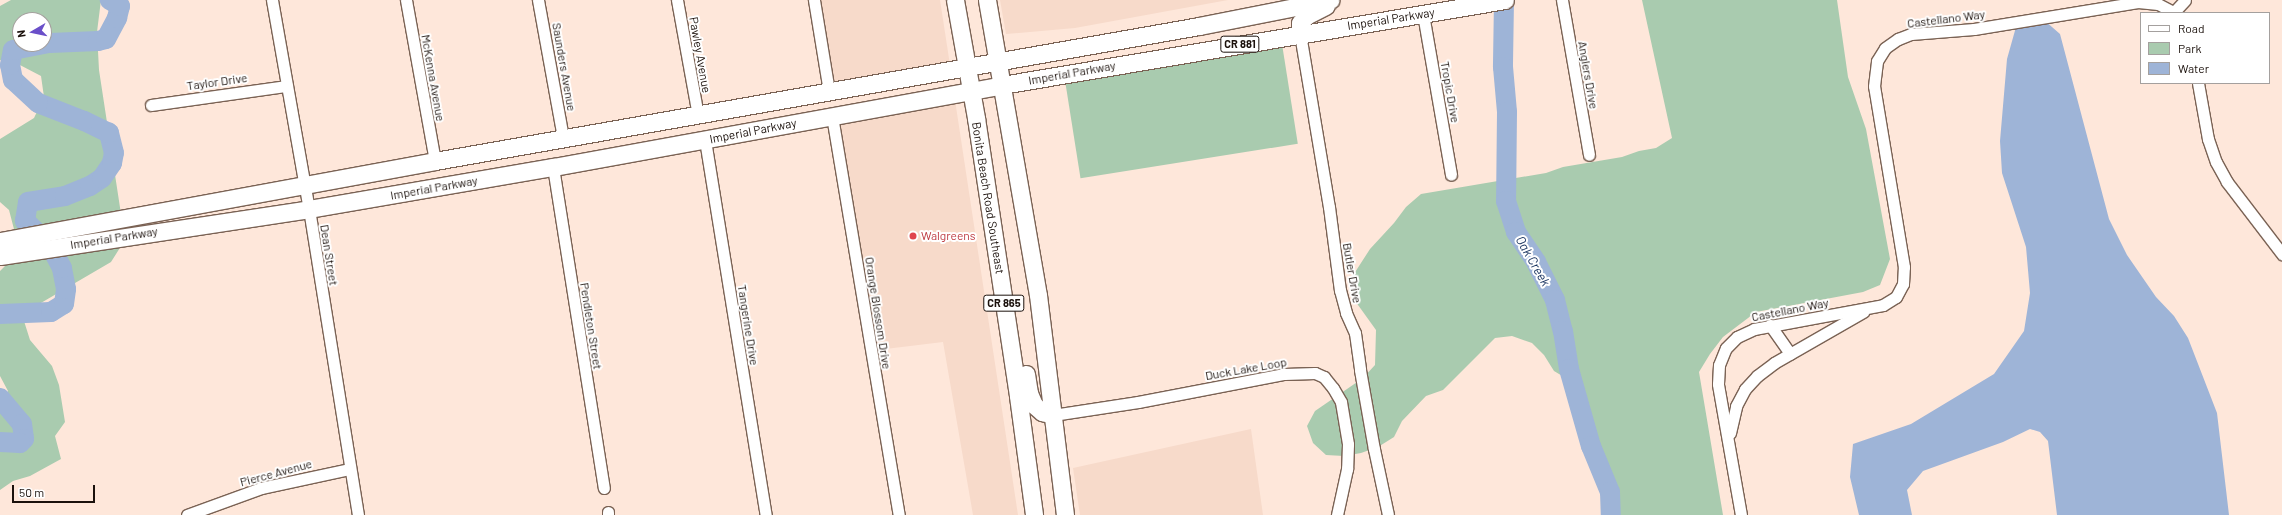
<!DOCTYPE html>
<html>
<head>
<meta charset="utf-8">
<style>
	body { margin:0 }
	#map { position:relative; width:2282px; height:515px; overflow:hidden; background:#fee7da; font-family:Barlow,sans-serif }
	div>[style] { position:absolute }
	.built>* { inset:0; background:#f7daca }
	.green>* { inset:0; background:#a9cbaf; transform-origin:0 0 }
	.water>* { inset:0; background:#9eb4d7 }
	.river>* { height:20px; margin:-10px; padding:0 10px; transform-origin:10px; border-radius:10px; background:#9eb4d7 }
	.roads { filter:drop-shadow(1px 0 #7a6254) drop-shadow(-1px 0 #7a6254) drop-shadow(0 1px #7a6254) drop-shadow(0 -1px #7a6254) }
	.street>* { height:11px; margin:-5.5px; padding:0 5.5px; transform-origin:5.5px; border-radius:5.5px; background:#fff }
	.primary>* { height:17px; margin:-8.5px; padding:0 8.5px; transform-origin:8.5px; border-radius:8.5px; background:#fff }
	.dots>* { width:11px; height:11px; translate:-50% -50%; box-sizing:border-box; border:2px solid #fff; border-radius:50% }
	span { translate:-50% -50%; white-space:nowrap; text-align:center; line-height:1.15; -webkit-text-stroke:4px #fff; paint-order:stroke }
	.shield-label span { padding:1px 3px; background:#fff; border:1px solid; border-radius:3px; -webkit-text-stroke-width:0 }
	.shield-label { font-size:11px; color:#1b110c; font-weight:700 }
	.street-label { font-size:12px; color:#1b110c }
	.health-label { font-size:12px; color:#be3a42 }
	.left { translate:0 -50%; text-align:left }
	.water-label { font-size:13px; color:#17325e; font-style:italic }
	.legend { position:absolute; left:2140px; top:12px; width:130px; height:72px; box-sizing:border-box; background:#fff; border:1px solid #a4a09e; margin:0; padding:5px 7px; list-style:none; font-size:12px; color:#1b110c }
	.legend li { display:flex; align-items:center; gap:8px; height:20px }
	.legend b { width:20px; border:1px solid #a4a09e }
	.north { position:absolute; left:12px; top:12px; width:40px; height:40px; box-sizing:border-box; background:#fff; border:1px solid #a4a09e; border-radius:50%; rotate:261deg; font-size:11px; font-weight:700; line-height:16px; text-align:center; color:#1b110c }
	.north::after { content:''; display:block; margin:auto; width:14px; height:18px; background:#6a4fc9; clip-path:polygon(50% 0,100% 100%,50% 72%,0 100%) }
	.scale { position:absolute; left:12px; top:485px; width:83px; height:18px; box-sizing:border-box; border:2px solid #1b110c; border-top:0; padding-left:5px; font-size:12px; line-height:14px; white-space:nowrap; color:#1b110c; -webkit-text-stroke:3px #fff; paint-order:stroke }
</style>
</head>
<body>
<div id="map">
	<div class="built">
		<i style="clip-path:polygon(813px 0,940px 0,950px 65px,827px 87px)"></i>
		<i style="clip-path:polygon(1000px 0,1228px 0,1075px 28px,1006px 34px)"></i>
		<i style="clip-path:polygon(955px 100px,1018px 515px,973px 515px,943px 342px,869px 351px,832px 121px)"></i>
		<i style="clip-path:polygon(1251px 429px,1263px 515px,1080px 515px,1073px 468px)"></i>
	</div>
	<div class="green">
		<i style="clip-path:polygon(evenodd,11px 0,101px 0,97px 32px,99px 70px,121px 214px,15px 233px,9px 210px,0 202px,0 139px,34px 118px,44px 97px,41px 76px,18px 64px,0 60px,0 6px,11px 0,20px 20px,44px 20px,44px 44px,20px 44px,20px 20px)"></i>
		<i style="clip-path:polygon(1642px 0,1837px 0,1848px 77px,1866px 129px,1890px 259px,1880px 285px,1863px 292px,1756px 312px,1723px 337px,1710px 354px,1699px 372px,1723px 515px,1606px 515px,1599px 471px,1579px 396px,1569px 380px,1554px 371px,1544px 355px,1532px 343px,1512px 336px,1495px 338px,1443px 390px,1426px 396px,1402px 421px,1394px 437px,1378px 447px,1361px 453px,1344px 456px,1326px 455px,1313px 443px,1307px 426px,1315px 411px,1363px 378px,1375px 365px,1376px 330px,1353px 298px,1350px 280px,1370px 249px,1394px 223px,1406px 207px,1421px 194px,1546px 173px,1563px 167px,1622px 157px,1639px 151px,1656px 148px,1672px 138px)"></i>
		<i style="left:1282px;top:44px;width:101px;height:220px;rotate:81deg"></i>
		<i style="clip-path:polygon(123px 243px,111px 262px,34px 307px,24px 321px,30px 340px,52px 366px,59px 385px,65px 422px,55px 436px,61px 459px,30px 476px,13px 481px,0 490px,0 408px,5px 408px,8px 391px,0 376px,0 271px,10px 261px)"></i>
	</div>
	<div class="water">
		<i style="clip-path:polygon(2044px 20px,2060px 34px,2109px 219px,2127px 255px,2156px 297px,2174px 316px,2188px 338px,2217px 413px,2229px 515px,2057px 515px,2048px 441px,2040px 432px,2030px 429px,2003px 442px,1923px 471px,1907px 490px,1912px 515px,1859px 515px,1850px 477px,1853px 444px,1911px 424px,1994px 374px,2024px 331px,2030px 293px,2026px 247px,2002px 173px,2000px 141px,2007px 59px,2016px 27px)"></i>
	</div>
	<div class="river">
		<i style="left:1504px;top:0;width:67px;rotate:90.9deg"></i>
		<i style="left:1503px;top:67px;width:45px;rotate:84.9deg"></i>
		<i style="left:1507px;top:112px;width:89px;rotate:90.6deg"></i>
		<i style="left:1506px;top:201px;width:33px;rotate:72deg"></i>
		<i style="left:1516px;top:232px;width:36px;rotate:56deg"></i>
		<i style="left:1536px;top:262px;width:42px;rotate:63.4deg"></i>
		<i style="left:1555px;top:300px;width:32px;rotate:76deg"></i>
		<i style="left:1563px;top:331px;width:38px;rotate:81deg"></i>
		<i style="left:1569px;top:369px;width:80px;rotate:74.1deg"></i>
		<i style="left:1591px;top:446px;width:50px;rotate:67.6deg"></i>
		<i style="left:1610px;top:492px;width:23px;rotate:88deg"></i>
		<i style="left:0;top:314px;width:51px;rotate:-2.2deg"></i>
		<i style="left:51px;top:312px;width:15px;rotate:-32deg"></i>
		<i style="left:64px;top:304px;width:15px;rotate:-82deg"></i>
		<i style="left:66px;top:289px;width:21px;rotate:-101deg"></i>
		<i style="left:62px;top:268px;width:26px;rotate:-118deg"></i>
		<i style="left:50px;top:245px;width:35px;rotate:-136deg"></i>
		<i style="left:25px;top:221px;width:19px;rotate:-81deg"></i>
		<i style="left:28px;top:202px;width:37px;rotate:-9deg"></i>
		<i style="left:65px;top:196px;width:27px;rotate:-22deg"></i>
		<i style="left:90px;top:186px;width:14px;rotate:-34deg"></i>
		<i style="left:102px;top:178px;width:18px;rotate:-56deg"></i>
		<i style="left:112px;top:163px;width:10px;rotate:-79deg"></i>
		<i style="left:114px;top:153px;width:21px;rotate:-104deg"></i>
		<i style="left:109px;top:133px;width:28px;rotate:-154deg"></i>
		<i style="left:84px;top:121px;width:49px;rotate:-158.6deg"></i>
		<i style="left:38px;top:103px;width:34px;rotate:-137deg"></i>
		<i style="left:13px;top:80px;width:15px;rotate:-101deg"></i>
		<i style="left:10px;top:65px;width:15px;rotate:-79deg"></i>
		<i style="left:13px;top:50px;width:38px;rotate:-11deg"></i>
		<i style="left:50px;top:43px;width:48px;rotate:-2.4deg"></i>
		<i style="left:98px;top:41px;width:8px;rotate:-14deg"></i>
		<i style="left:106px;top:39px;width:24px;rotate:-62deg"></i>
		<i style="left:117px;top:18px;width:12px;rotate:-76deg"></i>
		<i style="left:120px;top:6px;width:12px;rotate:-149deg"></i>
		<i style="left:0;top:398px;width:34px;rotate:50deg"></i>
		<i style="left:22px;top:424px;width:15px;rotate:82deg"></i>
		<i style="left:24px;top:439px;width:6px;rotate:135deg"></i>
		<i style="left:20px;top:443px;width:20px;rotate:-177deg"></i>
	</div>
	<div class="roads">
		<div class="street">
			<i style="left:272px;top:0;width:212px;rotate:80deg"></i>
			<i style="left:309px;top:209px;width:310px;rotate:80.9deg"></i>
			<i style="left:406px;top:0;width:164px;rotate:79.8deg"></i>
			<i style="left:538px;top:0;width:140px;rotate:79.7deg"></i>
			<i style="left:677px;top:0;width:117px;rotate:79.7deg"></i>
			<i style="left:814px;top:0;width:93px;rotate:80.7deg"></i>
			<i style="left:1562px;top:0;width:157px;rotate:80.1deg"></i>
			<i style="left:2174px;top:12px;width:16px;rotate:-47deg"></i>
			<i style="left:1423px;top:14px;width:163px;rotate:80.1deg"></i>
			<i style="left:1300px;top:34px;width:175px;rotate:80.5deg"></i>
			<i style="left:1329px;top:207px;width:84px;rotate:82.5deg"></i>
			<i style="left:1340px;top:290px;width:24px;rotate:75deg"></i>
			<i style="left:1346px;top:313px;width:22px;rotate:66deg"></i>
			<i style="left:1355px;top:333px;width:37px;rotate:82deg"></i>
			<i style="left:1360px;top:370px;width:80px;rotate:80deg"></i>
			<i style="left:1374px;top:449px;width:67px;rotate:78deg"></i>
			<i style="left:2198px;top:83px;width:57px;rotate:79.9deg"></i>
			<i style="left:2208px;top:139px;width:24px;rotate:71deg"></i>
			<i style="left:2216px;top:162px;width:23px;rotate:61deg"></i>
			<i style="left:2227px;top:182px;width:91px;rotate:52.6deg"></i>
			<i style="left:151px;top:105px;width:137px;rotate:-8deg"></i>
			<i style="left:832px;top:116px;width:405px;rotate:80.5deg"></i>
			<i style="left:705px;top:140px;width:380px;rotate:80.8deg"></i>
			<i style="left:553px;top:167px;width:325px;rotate:81deg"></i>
			<i style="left:1770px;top:325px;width:35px;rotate:55deg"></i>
			<i style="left:1053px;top:415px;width:86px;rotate:-8.7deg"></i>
			<i style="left:1138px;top:402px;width:149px;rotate:-10.9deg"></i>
			<i style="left:1284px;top:374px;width:31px;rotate:-2deg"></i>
			<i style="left:1315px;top:373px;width:10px;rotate:24deg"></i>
			<i style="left:1324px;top:377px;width:14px;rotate:51deg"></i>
			<i style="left:1333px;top:388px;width:16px;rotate:60deg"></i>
			<i style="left:1341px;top:402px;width:43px;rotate:80.5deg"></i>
			<i style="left:1348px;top:444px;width:25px;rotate:92deg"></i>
			<i style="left:1347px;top:469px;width:47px;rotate:102.3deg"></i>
			<i style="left:1730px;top:433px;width:28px;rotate:-77deg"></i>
			<i style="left:1736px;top:406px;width:19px;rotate:-62deg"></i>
			<i style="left:1745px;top:389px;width:18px;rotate:-47deg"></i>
			<i style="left:1757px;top:376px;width:21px;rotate:-37deg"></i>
			<i style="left:1774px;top:363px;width:103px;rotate:-29.8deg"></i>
			<i style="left:608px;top:512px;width:3px;rotate:90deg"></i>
			<i style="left:187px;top:515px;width:79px;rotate:-20deg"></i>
			<i style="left:261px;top:488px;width:91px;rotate:-12.1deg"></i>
			<i style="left:1741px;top:515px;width:133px;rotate:-100deg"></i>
			<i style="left:1718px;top:384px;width:19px;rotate:-87deg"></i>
			<i style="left:1719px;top:365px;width:18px;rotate:-68deg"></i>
			<i style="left:1726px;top:348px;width:16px;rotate:-45deg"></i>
			<i style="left:1737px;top:337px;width:19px;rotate:-25deg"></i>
			<i style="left:1754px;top:329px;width:131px;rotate:-10.5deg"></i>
			<i style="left:1883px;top:305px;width:15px;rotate:-32deg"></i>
			<i style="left:1896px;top:297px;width:15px;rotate:-62deg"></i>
			<i style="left:1903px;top:284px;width:17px;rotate:-87deg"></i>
			<i style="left:1904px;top:267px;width:183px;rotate:-99.4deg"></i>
			<i style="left:1874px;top:86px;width:25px;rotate:-83deg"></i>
			<i style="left:1877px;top:61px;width:15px;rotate:-58deg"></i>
			<i style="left:1885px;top:48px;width:16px;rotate:-35deg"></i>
			<i style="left:1898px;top:39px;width:14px;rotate:-21deg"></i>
			<i style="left:1911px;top:34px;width:63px;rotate:-4.5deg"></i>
			<i style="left:1974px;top:29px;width:166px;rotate:-9.3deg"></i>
			<i style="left:2138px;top:2px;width:20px;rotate:6deg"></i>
			<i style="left:2158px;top:4px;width:19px;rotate:28deg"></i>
		</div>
		<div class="primary">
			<i style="left:955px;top:0;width:120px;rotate:79.9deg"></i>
			<i style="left:976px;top:118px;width:281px;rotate:81.4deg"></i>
			<i style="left:1018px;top:396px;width:120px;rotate:82.3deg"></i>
			<i style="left:987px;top:0;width:299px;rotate:80.2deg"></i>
			<i style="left:1038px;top:295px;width:222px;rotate:83deg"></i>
			<i style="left:1300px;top:34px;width:11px;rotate:-90deg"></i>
			<i style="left:1300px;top:23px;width:9px;rotate:-49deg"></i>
			<i style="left:1306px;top:16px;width:22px;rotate:-27deg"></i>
			<i style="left:0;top:241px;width:442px;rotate:-10.4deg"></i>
			<i style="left:435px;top:161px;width:776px;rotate:-10.02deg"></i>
			<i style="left:1199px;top:26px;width:134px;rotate:-11.2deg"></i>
			<i style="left:0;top:256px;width:313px;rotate:-8.6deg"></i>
			<i style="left:309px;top:209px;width:248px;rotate:-9.8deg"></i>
			<i style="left:553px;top:167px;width:456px;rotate:-10.3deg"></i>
			<i style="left:1002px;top:85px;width:510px;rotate:-9.59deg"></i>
			<i style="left:1026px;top:374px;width:19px;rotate:81deg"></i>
			<i style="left:1029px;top:393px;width:13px;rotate:67deg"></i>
			<i style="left:1034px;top:405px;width:11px;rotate:41deg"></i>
			<i style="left:1042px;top:412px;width:11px;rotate:15deg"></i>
		</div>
	</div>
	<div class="dots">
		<i style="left:913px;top:236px;background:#e0444e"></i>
	</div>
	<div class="shield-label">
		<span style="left:1240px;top:44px">CR 881</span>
		<span style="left:1004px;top:303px">CR 865</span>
	</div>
	<div class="street-label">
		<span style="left:1391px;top:19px;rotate:-9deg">Imperial Parkway</span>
		<span style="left:1946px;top:19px;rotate:-7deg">Castellano Way</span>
		<span style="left:700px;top:55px;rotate:80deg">Pawley Avenue</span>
		<span style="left:564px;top:67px;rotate:80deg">Saunders Avenue</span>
		<span style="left:1072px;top:73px;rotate:-10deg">Imperial Parkway</span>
		<span style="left:1588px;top:75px;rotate:80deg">Anglers Drive</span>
		<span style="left:433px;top:78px;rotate:80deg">McKenna Avenue</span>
		<span style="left:217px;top:82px;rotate:-8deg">Taylor Drive</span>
		<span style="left:1450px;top:92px;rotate:80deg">Tropic Drive</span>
		<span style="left:753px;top:131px;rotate:-11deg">Imperial Parkway</span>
		<span style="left:434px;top:188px;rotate:-10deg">Imperial Parkway</span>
		<span style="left:988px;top:198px;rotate:81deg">Bonita Beach Road Southeast</span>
		<span style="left:114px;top:238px;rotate:-9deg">Imperial Parkway</span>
		<span style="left:329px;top:255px;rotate:81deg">Dean Street</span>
		<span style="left:1352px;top:273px;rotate:80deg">Butler Drive</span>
		<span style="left:1790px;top:310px;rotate:-11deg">Castellano Way</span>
		<span style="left:878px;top:313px;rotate:81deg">Orange Blossom Drive</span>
		<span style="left:748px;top:325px;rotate:81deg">Tangerine Drive</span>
		<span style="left:591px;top:326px;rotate:81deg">Pendleton Street</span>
		<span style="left:1246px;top:369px;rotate:-10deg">Duck Lake Loop</span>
		<span style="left:276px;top:473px;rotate:-15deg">Pierce Avenue</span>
	</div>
	<div class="health-label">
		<span class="left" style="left:921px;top:236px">Walgreens</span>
	</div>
	<div class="water-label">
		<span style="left:1533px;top:261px;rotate:60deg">Oak Creek</span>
	</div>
	<ul class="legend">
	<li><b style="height:5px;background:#fff"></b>Road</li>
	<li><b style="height:11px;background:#a9cbaf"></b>Park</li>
	<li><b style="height:11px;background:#9eb4d7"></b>Water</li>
	</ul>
	<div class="north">N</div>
	<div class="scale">50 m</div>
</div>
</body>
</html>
